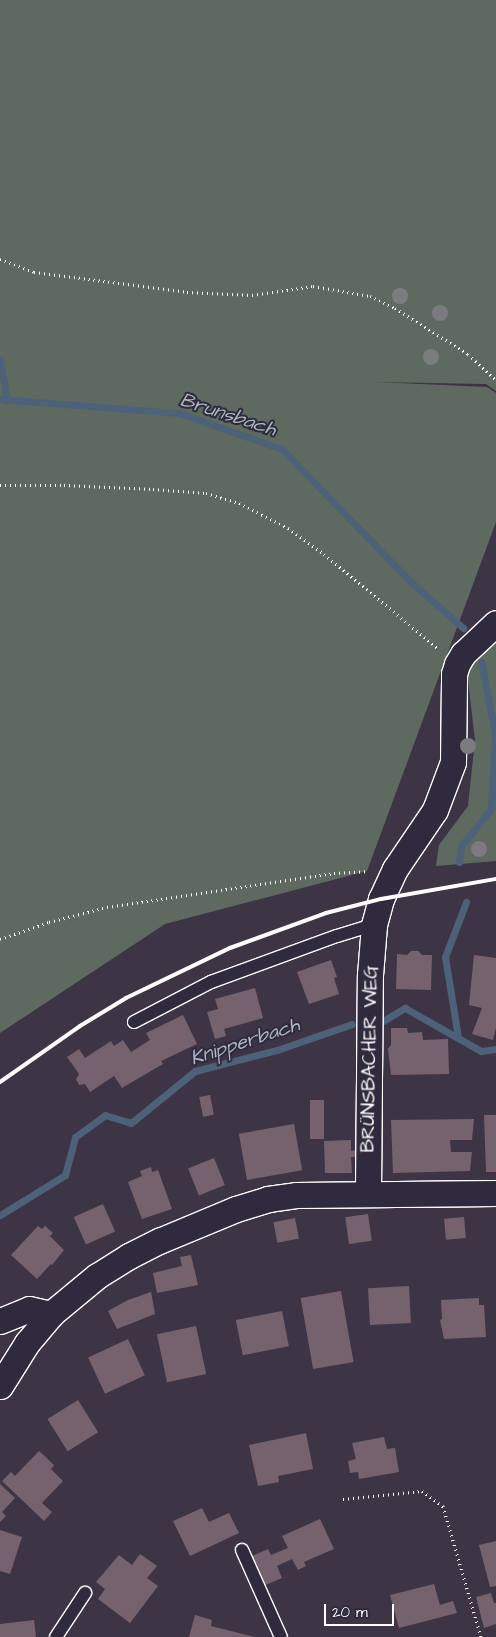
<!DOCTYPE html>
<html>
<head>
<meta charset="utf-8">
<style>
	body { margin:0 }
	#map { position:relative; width:496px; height:1637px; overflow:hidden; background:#3d3546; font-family:"Architects Daughter",sans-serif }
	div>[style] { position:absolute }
	.green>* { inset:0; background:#5e6a60 }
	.stream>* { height:7px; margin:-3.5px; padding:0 3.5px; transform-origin:3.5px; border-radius:3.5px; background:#4d6178 }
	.building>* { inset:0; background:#76626c; transform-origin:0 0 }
	.path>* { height:3px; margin-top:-1.5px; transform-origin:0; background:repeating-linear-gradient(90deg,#fff 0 1px,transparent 0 5px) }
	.roads { filter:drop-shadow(1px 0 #fff) drop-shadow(-1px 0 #fff) drop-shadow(0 1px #fff) drop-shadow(0 -1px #fff) }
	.service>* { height:12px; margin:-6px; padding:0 6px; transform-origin:6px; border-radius:6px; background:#2f2a3d }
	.minor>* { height:25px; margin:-12.5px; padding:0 12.5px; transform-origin:12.5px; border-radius:12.5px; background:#2f2a3d }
	.rail>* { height:4px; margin:-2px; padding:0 2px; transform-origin:2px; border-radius:2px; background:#fff }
	.trees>* { width:16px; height:16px; margin:-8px; border-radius:50%; background:#7b7b80 }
	span { translate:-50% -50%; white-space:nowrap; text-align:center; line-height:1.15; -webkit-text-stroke:4px #2f2a3d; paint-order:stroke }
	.street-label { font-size:19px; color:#fff }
	.water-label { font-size:20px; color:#afb8c2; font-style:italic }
	.scale { position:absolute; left:324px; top:1604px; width:70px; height:22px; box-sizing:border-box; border:2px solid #fff; border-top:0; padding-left:6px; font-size:15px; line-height:18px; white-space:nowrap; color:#fff; -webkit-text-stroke:4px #2f2a3d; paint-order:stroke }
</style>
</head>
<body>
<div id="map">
	<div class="green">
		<i style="clip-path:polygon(0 0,496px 0,496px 391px,486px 384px,375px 382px,487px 387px,496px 393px,496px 522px,367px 871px,165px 924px,0 1033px)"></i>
		<i style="clip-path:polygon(496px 637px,496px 861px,436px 866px,439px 845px,468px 806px,475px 740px,466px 664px)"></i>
	</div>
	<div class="stream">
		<i style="left:0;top:359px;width:42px;rotate:80.3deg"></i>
		<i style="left:0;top:399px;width:180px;rotate:4.5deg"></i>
		<i style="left:179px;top:413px;width:109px;rotate:19.3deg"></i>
		<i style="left:282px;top:449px;width:188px;rotate:45.9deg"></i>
		<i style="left:413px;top:584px;width:67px;rotate:41.3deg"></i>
		<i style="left:459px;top:862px;width:16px;rotate:-83deg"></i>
		<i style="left:461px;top:846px;width:48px;rotate:-51deg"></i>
		<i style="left:491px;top:809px;width:76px;rotate:-87deg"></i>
		<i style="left:495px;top:733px;width:73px;rotate:-101deg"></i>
		<i style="left:383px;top:1021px;width:26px;rotate:-31deg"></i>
		<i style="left:405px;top:1008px;width:87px;rotate:29.5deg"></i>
		<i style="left:481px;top:1051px;width:15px;rotate:-8deg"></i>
		<i style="left:458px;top:1037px;width:81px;rotate:-99.2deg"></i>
		<i style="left:445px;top:957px;width:59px;rotate:-69.1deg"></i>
		<i style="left:0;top:1215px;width:76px;rotate:-31.6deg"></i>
		<i style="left:65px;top:1175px;width:39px;rotate:-75deg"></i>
		<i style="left:75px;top:1137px;width:37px;rotate:-36deg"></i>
		<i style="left:105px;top:1115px;width:27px;rotate:17deg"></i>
		<i style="left:131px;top:1123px;width:82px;rotate:-39.1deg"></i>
		<i style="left:195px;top:1071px;width:85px;rotate:-14.4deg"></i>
		<i style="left:277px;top:1050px;width:79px;rotate:-19.1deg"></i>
	</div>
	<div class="building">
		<i style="clip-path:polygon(411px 951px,418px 951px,422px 955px,432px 955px,431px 990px,396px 989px,397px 954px,407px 955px)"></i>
		<i style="clip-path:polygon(474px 955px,496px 958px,496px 1028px,493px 1040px,472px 1034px,482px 1008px,469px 1005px)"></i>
		<i style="clip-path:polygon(331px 960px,337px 977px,334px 978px,339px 994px,309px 1004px,297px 972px)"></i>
		<i style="clip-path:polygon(255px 988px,263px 1018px,224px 1029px,226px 1036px,215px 1039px,207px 1012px,218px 1009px,215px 999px)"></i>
		<i style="clip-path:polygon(183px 1015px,197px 1044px,161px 1061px,163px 1064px,122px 1088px,114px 1076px,90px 1092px,85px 1084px,79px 1085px,76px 1079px,79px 1074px,67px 1057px,79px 1049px,85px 1058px,111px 1041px,114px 1046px,123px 1040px,131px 1052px,150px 1040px,146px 1033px)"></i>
		<i style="clip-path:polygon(391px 1028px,407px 1028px,408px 1033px,422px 1032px,423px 1040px,448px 1039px,449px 1074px,391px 1075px,388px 1049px,391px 1045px)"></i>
		<i style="left:210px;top:1095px;width:20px;height:11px;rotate:79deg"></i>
		<i style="left:310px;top:1100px;width:14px;height:39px"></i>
		<i style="clip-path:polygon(484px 1115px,496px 1115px,496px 1172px,486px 1172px)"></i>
		<i style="clip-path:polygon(474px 1119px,472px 1140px,450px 1140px,451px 1152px,472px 1152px,470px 1171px,393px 1173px,391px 1120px)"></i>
		<i style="left:294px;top:1124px;width:47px;height:56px;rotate:80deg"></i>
		<i style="clip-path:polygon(351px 1140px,351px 1151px,355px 1150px,355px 1157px,351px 1157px,352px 1173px,325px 1173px,324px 1141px)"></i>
		<i style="left:214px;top:1158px;width:29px;height:28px;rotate:68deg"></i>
		<i style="clip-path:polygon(151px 1167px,152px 1172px,158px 1170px,172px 1209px,142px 1219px,128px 1182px,142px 1176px,140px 1171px)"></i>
		<i style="left:103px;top:1204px;width:30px;height:32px;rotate:66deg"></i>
		<i style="left:368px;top:1214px;width:27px;height:23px;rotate:82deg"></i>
		<i style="left:464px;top:1217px;width:21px;height:20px;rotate:85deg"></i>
		<i style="left:295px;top:1218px;width:21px;height:22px;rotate:79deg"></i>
		<i style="clip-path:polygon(38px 1226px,42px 1229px,45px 1226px,53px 1233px,50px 1236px,64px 1250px,52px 1265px,51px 1264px,37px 1279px,11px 1255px)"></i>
		<i style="clip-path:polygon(191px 1255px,198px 1285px,157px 1293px,153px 1273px,182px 1266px,180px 1257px)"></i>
		<i style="left:409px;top:1286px;width:37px;height:41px;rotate:87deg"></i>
		<i style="left:341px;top:1291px;width:72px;height:41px;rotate:80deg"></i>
		<i style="clip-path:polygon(151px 1292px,155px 1314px,117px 1329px,108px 1311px,128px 1300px)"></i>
		<i style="clip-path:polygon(479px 1298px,479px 1305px,484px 1305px,486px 1337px,444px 1339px,440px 1320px,442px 1319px,441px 1300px)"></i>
		<i style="left:282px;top:1311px;width:36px;height:47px;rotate:79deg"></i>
		<i style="left:196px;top:1326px;width:49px;height:40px;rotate:78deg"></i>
		<i style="left:128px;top:1339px;width:40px;height:44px;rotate:65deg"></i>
		<i style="left:78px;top:1400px;width:38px;height:36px;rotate:58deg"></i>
		<i style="clip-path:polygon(306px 1433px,313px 1469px,278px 1476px,279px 1482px,258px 1486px,249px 1445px)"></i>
		<i style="clip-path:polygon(384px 1437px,387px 1449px,395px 1448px,399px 1472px,359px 1479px,358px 1472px,350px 1473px,348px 1461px,356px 1459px,352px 1443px)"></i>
		<i style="clip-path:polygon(39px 1451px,54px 1465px,51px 1469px,63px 1481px,42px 1503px,52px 1512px,44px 1521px,2px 1481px,11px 1472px,15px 1476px)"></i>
		<i style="clip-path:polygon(0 1484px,15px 1498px,2px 1512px,6px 1516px,0 1522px)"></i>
		<i style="clip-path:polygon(202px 1508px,209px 1522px,229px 1513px,239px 1533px,190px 1556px,173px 1521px)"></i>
		<i style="clip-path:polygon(320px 1519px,334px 1549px,304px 1562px,306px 1566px,298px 1570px,292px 1559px,277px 1566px,282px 1578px,263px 1586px,250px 1557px,268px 1549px,271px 1555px,288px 1548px,282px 1536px)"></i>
		<i style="clip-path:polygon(0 1530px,22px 1537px,10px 1574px,0 1571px)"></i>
		<i style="clip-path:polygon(496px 1541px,496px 1586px,490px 1587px,479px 1545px)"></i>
		<i style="clip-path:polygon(140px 1554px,157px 1566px,147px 1578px,158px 1586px,130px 1623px,98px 1599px,105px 1589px,96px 1582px,119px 1555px,132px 1565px)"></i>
		<i style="clip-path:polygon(434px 1584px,440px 1605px,453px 1601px,457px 1613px,399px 1628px,390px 1595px)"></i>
		<i style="clip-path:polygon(491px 1593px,494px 1603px,496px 1603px,496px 1624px,484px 1628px,476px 1597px)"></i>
		<i style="clip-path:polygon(195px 1615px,212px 1620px,211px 1626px,255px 1637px,189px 1637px)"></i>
		<i style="clip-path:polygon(34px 1620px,36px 1637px,0 1637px,0 1624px)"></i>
	</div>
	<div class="path">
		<i style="left:0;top:259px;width:36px;rotate:21deg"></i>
		<i style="left:34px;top:272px;width:154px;rotate:7.4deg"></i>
		<i style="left:187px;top:292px;width:65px;rotate:2.6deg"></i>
		<i style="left:252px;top:295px;width:62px;rotate:-8.4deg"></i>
		<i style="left:313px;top:286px;width:58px;rotate:10deg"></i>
		<i style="left:370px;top:296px;width:28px;rotate:26deg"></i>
		<i style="left:395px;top:308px;width:86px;rotate:32.2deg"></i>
		<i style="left:468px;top:354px;width:38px;rotate:43deg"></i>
		<i style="left:0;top:485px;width:64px"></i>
		<i style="left:64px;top:485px;width:89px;rotate:2.6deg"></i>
		<i style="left:153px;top:489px;width:53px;rotate:4.3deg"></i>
		<i style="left:206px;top:493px;width:34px;rotate:17deg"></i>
		<i style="left:239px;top:503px;width:55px;rotate:27deg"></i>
		<i style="left:288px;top:528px;width:44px;rotate:35.8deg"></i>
		<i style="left:324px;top:554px;width:149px;rotate:39.6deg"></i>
		<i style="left:0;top:939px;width:52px;rotate:-19.1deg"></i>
		<i style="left:49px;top:922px;width:60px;rotate:-14.5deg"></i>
		<i style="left:107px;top:907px;width:230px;rotate:-8.5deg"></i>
		<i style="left:334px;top:873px;width:33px;rotate:-3deg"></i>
		<i style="left:343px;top:1499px;width:79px;rotate:-5.8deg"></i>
		<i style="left:422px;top:1491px;width:26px;rotate:36deg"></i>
		<i style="left:443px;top:1506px;width:136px;rotate:73.8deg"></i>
	</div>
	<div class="roads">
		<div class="service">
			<i style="left:134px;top:1022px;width:87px;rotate:-27.5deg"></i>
			<i style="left:211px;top:982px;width:134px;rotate:-20.1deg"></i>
			<i style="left:337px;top:936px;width:39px;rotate:-17deg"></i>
			<i style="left:242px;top:1550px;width:95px;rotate:65.9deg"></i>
			<i style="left:56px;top:1637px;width:53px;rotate:-56.6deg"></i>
		</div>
		<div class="minor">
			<i style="left:368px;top:1193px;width:218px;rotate:-89.5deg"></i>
			<i style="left:370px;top:975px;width:50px;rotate:-85.4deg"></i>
			<i style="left:374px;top:925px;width:27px;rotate:-75deg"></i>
			<i style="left:381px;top:899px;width:33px;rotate:-65deg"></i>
			<i style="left:395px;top:869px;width:71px;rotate:-55.9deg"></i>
			<i style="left:435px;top:810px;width:51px;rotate:-69.4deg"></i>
			<i style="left:453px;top:762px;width:88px;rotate:-89.3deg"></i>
			<i style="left:454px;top:674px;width:10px;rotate:-73deg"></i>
			<i style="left:457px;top:664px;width:12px;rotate:-59deg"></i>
			<i style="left:463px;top:654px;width:45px;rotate:-43.2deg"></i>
			<i style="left:0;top:1321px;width:31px;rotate:-22deg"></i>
			<i style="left:29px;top:1309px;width:23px;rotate:13deg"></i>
			<i style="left:0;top:1386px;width:51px;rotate:-57.9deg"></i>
			<i style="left:27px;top:1343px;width:38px;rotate:-50deg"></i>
			<i style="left:51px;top:1314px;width:60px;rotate:-39.6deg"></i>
			<i style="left:97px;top:1276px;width:38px;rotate:-32deg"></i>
			<i style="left:129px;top:1256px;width:34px;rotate:-27deg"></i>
			<i style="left:159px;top:1241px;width:83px;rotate:-22.6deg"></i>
			<i style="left:236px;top:1209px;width:34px;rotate:-17deg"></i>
			<i style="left:268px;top:1199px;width:28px;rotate:-8deg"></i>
			<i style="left:296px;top:1195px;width:200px;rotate:-0.6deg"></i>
		</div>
	</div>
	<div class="rail">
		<i style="left:0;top:1082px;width:98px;rotate:-35deg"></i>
		<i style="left:80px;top:1026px;width:54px;rotate:-31.3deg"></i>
		<i style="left:126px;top:998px;width:115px;rotate:-25.7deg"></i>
		<i style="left:230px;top:948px;width:102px;rotate:-20deg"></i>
		<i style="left:326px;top:913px;width:57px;rotate:-14.3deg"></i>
		<i style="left:381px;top:899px;width:117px;rotate:-9.9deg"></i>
	</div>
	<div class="trees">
		<i style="left:400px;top:296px"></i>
		<i style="left:440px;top:313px"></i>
		<i style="left:431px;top:357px"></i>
		<i style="left:468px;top:746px"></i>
		<i style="left:479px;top:849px"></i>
	</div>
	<div class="street-label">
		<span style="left:370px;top:1059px;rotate:-89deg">BRÜNSBACHER WEG</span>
	</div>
	<div class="water-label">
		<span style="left:228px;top:415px;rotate:18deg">Brunsbach</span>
		<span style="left:245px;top:1042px;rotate:-18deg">Knipperbach</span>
	</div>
	<div class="scale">20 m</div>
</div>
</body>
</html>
